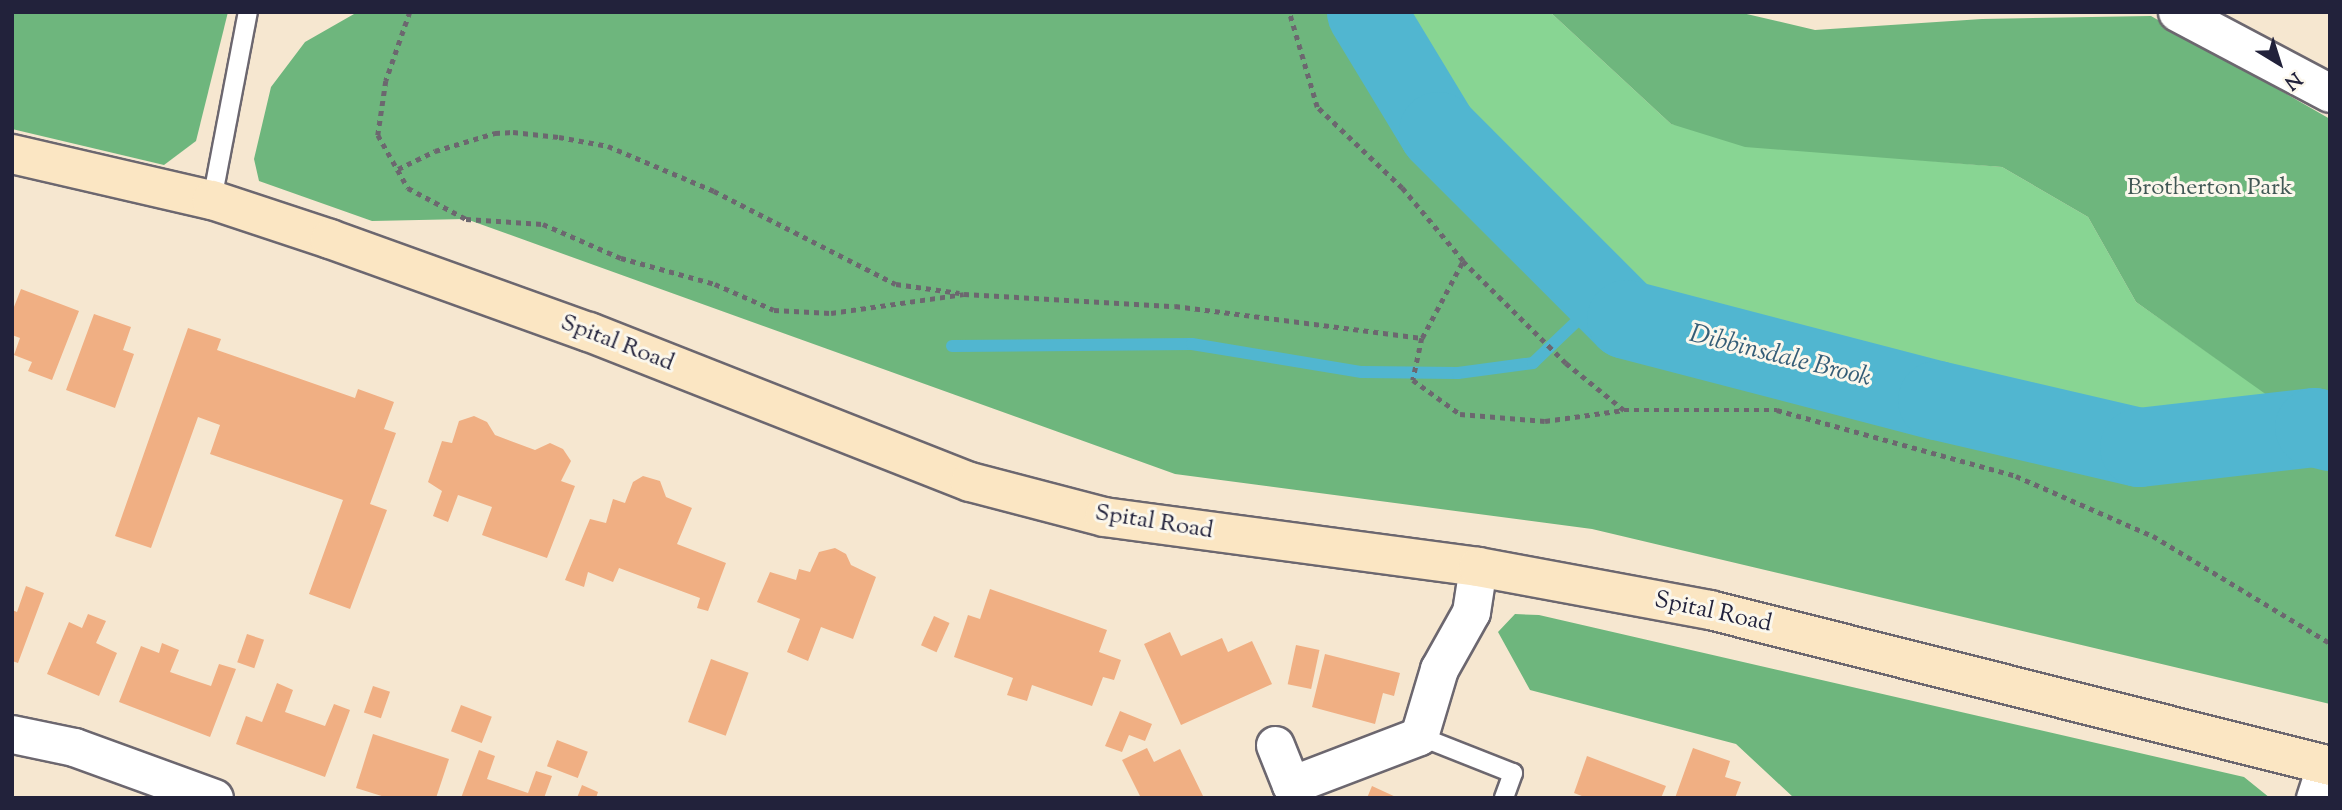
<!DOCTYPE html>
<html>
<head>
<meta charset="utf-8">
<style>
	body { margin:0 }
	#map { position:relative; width:2342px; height:810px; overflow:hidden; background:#f6e7d0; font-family:"Sorts Mill Goudy",serif }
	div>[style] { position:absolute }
	.green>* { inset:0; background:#88d593 }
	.forest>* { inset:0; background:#6eb67d }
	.stream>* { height:12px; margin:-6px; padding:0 6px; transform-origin:6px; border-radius:6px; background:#51b6d0 }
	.river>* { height:79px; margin:-39.5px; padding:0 39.5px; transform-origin:39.5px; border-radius:39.5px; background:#51b6d0 }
	.building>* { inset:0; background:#f0af83; transform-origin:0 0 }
	.path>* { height:4.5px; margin-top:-2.25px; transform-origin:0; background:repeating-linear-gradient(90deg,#6c676f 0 5px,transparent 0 10px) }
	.roads { filter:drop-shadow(2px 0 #6c676f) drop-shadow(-2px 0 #6c676f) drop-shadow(0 2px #6c676f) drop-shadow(0 -2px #6c676f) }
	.lane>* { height:18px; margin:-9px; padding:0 9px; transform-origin:9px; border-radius:9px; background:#fff }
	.street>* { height:37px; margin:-18.5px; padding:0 18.5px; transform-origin:18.5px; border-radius:18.5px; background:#fff }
	.secondary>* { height:38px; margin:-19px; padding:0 19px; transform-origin:19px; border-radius:19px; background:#fbe6c3 }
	span { translate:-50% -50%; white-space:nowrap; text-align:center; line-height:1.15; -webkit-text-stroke:6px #fbf7ec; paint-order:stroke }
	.park-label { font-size:24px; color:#415855 }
	.street-label { font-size:24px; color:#22223b }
	.water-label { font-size:26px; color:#355d77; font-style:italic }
	.frame { position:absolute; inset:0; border:14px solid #22223b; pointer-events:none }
	.north { position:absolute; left:2244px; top:28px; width:70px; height:70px; -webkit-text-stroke:5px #fbf7ec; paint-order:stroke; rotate:142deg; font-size:19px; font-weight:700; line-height:28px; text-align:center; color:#22223b }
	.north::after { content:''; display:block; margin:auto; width:24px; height:32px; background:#22223b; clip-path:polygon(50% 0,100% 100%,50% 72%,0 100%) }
</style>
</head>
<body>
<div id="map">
	<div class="green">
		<i style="clip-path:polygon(1366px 12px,1550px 12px,1671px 124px,1887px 157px,2002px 167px,2088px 217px,2136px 302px,2314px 427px,2139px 447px,1937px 400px,1626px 319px,1438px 131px)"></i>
	</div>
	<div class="forest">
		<i style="clip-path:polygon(12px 12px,228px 12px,196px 141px,164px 165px,12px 129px)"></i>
		<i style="clip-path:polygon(407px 12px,1366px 12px,1438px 131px,1626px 319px,1937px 400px,2139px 447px,2312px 427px,2136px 302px,2088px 217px,2002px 167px,1745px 147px,1671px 124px,1550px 12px,1738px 12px,1815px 30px,1982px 19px,2151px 16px,2330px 119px,2330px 704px,1592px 529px,1175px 474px,466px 219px,372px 221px,259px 181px,254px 159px,271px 87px,305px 42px,354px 14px)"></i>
		<i style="clip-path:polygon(1515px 614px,1539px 615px,2244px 777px,2270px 798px,1794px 798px,1736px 744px,1530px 690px,1498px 632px)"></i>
	</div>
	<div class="stream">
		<i style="left:952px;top:346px;width:240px;rotate:-0.5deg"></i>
		<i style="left:1192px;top:344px;width:172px;rotate:9.4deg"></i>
		<i style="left:1362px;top:372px;width:96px;rotate:0.6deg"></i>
		<i style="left:1458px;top:373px;width:76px;rotate:-7.6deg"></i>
		<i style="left:1533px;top:363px;width:97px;rotate:-43.7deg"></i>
	</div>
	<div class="river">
		<i style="left:1366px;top:12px;width:139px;rotate:58.8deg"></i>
		<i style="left:1438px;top:131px;width:266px;rotate:45deg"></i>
		<i style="left:1626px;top:319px;width:321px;rotate:14.6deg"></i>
		<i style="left:1937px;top:400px;width:207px;rotate:13.1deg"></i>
		<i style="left:2139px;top:447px;width:176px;rotate:-6.5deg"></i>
		<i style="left:2314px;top:427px;width:16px;rotate:14deg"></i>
	</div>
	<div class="building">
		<i style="clip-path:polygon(21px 289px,79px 311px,52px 380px,28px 371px,32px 362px,14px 355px,20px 338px,12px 335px,12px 312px)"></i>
		<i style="clip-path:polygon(94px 314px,131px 327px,123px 350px,134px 354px,115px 408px,66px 390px)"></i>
		<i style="clip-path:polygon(188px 328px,221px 339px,217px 350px,355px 398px,358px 389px,394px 402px,384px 429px,396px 433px,370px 504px,387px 510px,350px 609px,309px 594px,343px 500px,210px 454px,220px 425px,198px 417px,151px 548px,115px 536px)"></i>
		<i style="clip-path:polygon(474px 416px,487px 422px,495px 435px,535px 450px,550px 443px,563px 449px,571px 461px,561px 481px,575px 486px,547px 558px,482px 535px,492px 507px,458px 495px,448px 522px,433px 516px,442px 491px,428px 482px,442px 441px,452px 443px,459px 421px)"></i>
		<i style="clip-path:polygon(643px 476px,660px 481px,666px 497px,692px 508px,677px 544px,726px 563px,708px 611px,697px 608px,700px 598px,619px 568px,613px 582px,588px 572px,584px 587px,565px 580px,590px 519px,606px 523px,613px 499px,625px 503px,633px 482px)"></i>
		<i style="clip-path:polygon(835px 548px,846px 554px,851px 565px,876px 577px,853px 639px,821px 627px,808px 661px,787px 652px,800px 619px,757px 602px,770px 572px,796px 580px,799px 569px,810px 572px,819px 552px)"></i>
		<i style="clip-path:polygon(26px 586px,44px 593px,18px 663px,12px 661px,12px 610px,17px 612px)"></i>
		<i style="clip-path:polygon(990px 589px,1107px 630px,1099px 652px,1121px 660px,1114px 680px,1103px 677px,1092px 706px,1032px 685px,1027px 701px,1007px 695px,1013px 678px,954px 657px,968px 615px,980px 619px)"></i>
		<i style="clip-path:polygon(88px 614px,106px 621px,96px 643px,117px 653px,99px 696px,47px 674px,69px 622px,82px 628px)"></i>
		<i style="left:934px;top:616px;width:17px;height:32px;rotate:24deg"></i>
		<i style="clip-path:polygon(1170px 632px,1181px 656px,1222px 638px,1228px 652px,1252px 641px,1272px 684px,1181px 725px,1144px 644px)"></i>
		<i style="left:247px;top:634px;width:18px;height:30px;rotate:19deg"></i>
		<i style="clip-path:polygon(162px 643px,179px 650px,170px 672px,190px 679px,211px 686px,219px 664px,236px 669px,210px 737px,119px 702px,141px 646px,159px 653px)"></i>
		<i style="left:1296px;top:645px;width:24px;height:40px;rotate:12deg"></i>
		<i style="clip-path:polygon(1325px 654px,1400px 673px,1394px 696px,1383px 693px,1375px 724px,1312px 707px)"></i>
		<i style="left:711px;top:659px;width:40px;height:67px;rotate:20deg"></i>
		<i style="clip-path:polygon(277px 683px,293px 690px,285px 712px,325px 726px,334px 704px,350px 710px,325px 777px,236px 744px,246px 716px,262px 722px)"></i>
		<i style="left:373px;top:686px;width:18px;height:28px;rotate:19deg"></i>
		<i style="left:461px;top:705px;width:33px;height:28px;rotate:21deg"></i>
		<i style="clip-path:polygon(1120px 711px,1152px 724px,1145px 741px,1129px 735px,1122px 752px,1105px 746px)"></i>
		<i style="clip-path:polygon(373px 734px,449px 759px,436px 798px,388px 798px,356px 788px)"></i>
		<i style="left:557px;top:740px;width:33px;height:28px;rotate:21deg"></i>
		<i style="clip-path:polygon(1147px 748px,1154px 762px,1180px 749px,1204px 798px,1141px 798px,1122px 760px)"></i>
		<i style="clip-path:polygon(1693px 748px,1730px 761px,1725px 777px,1741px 782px,1735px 798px,1675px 798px)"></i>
		<i style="clip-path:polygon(479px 750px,495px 756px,487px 779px,528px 793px,536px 771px,552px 776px,544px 798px,461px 798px)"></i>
		<i style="clip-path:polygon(1587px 756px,1666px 786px,1661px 798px,1587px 798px,1574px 793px)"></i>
		<i style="clip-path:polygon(582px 785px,598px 792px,596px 798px,577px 798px)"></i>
		<i style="clip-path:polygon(1372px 786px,1398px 798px,1367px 798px)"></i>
	</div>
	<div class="path">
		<i style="left:410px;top:12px;width:73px;rotate:109.2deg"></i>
		<i style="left:386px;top:81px;width:55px;rotate:98.4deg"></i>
		<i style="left:378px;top:135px;width:61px;rotate:60.5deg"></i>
		<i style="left:408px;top:188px;width:66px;rotate:28.1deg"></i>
		<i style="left:466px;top:219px;width:77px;rotate:3.7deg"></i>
		<i style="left:543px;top:224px;width:85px;rotate:23.6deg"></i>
		<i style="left:621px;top:258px;width:98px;rotate:15.5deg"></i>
		<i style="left:715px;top:284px;width:64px;rotate:23.8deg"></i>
		<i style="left:774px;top:310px;width:57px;rotate:3deg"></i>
		<i style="left:831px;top:313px;width:134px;rotate:-8.1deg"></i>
		<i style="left:964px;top:294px;width:211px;rotate:3.3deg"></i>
		<i style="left:1175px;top:306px;width:249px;rotate:7.4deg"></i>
		<i style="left:1422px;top:338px;width:87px;rotate:-62deg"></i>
		<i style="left:1463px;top:261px;width:95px;rotate:-129.9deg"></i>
		<i style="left:1402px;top:188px;width:117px;rotate:-136.4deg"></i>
		<i style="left:1317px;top:107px;width:99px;rotate:-106.4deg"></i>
		<i style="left:398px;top:169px;width:41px;rotate:-25.9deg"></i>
		<i style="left:435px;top:151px;width:63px;rotate:-16.7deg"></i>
		<i style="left:495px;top:133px;width:18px;rotate:-3deg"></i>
		<i style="left:513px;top:132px;width:46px;rotate:6.2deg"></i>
		<i style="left:559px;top:137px;width:50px;rotate:10.4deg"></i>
		<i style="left:608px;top:146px;width:115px;rotate:23deg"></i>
		<i style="left:714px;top:191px;width:204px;rotate:27.1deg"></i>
		<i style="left:896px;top:284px;width:64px;rotate:8.1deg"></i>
		<i style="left:1463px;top:261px;width:145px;rotate:44.7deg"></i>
		<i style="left:1566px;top:363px;width:75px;rotate:39deg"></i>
		<i style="left:1422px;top:338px;width:43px;rotate:102.1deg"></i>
		<i style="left:1413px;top:380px;width:58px;rotate:35.9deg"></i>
		<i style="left:1460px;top:414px;width:85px;rotate:4.7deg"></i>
		<i style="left:1545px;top:421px;width:80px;rotate:-7.9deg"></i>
		<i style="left:1624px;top:410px;width:153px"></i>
		<i style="left:1777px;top:410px;width:248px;rotate:15.4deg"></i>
		<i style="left:2016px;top:476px;width:150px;rotate:23.7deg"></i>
		<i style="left:2153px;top:536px;width:207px;rotate:31.2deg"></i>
	</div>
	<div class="roads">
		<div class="lane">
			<i style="left:212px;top:200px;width:191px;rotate:-79.2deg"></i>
			<i style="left:1419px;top:736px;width:101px;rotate:21.5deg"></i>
			<i style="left:1513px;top:773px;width:27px;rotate:110deg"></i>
		</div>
		<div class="street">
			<i style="left:2177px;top:12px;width:173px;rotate:27.9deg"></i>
			<i style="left:12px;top:734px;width:63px;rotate:11.8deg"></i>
			<i style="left:74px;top:747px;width:149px;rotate:20deg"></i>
			<i style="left:1275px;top:745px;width:43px;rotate:68.2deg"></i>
			<i style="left:1291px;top:785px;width:137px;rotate:-20.9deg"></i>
			<i style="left:1419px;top:736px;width:70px;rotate:-73.4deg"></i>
			<i style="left:1439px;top:669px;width:65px;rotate:-60.7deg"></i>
			<i style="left:1471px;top:612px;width:46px;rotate:-81.2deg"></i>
			<i style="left:2315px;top:798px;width:35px;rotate:-72deg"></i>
		</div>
		<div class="secondary">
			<i style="left:12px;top:154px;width:205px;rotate:13deg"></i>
			<i style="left:212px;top:200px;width:124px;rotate:18.3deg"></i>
			<i style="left:330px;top:239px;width:275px;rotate:19.8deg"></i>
			<i style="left:589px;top:332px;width:409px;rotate:21.5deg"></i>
			<i style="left:970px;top:482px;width:138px;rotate:14.6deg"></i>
			<i style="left:1104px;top:517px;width:377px;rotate:7.6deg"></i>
			<i style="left:1478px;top:567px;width:236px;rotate:10.5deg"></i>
			<i style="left:1710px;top:610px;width:639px;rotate:14.12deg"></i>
		</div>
	</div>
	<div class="park-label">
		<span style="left:2210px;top:189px">Brotherton Park</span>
	</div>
	<div class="street-label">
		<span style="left:617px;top:344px;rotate:21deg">Spital Road</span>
		<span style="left:1154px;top:523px;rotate:9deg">Spital Road</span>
		<span style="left:1713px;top:613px;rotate:12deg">Spital Road</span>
	</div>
	<div class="water-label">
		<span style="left:1780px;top:357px;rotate:14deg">Dibbinsdale Brook</span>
	</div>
	<div class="frame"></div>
	<div class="north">N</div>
</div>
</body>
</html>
